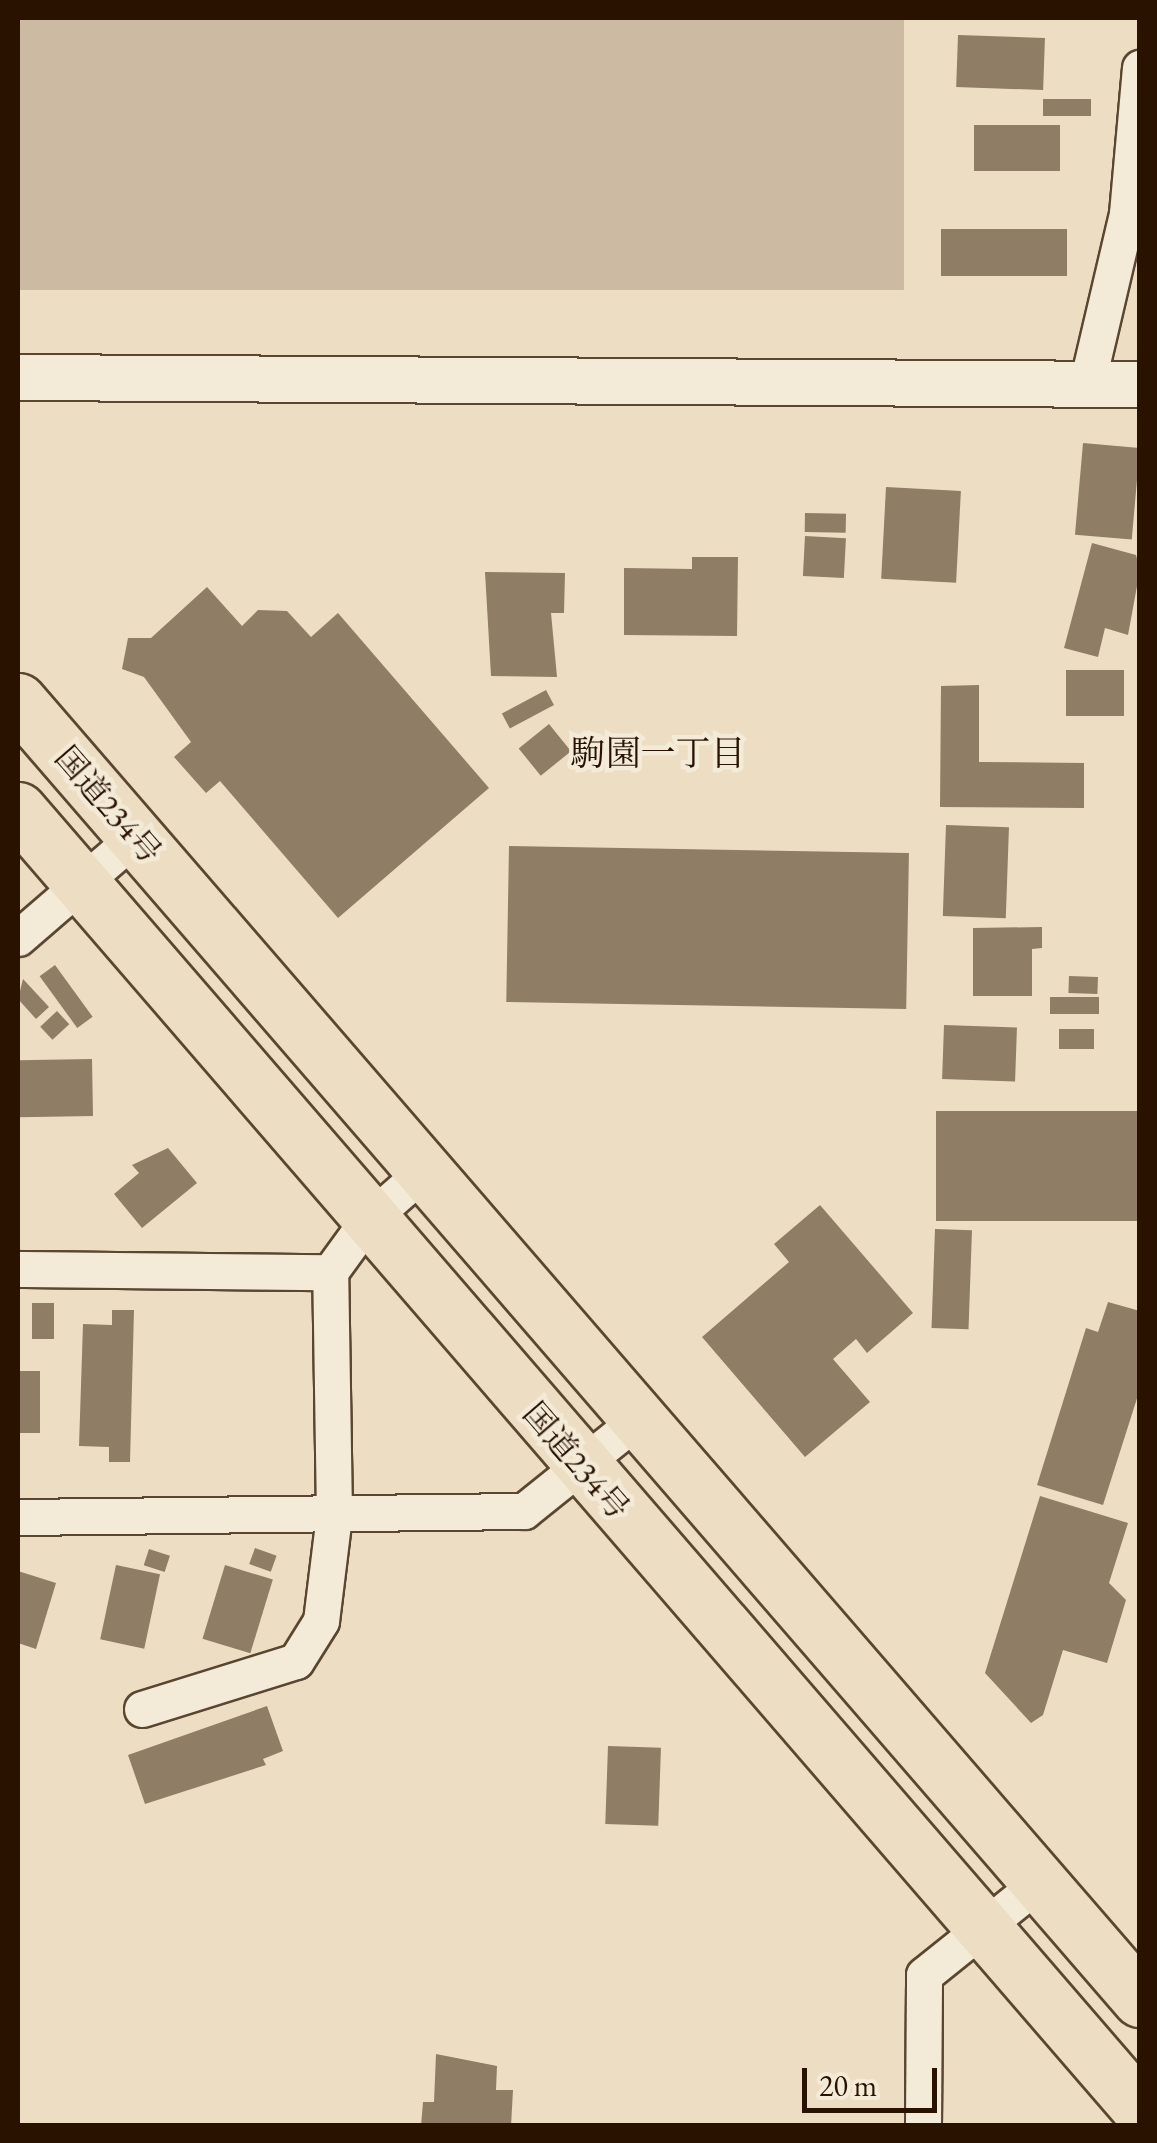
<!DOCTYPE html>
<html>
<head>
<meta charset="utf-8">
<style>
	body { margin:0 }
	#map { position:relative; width:1157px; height:2143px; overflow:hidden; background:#eddec3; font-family:"EB Garamond","Noto Serif JP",serif }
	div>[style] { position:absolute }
	.green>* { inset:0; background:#ccbba2; transform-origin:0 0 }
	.building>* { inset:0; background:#8f7d65; transform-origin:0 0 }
	.roads { filter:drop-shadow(2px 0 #5a4631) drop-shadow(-2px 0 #5a4631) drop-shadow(0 2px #5a4631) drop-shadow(0 -2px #5a4631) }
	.minor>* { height:35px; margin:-17.5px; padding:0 17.5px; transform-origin:17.5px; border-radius:17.5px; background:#f3ead8 }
	.tertiary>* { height:45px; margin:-22.5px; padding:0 22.5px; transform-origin:22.5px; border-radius:22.5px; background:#f3ead8 }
	.trunk>* { height:55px; margin:-27.5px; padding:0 27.5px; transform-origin:27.5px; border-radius:27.5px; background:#eddec3 }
	span { translate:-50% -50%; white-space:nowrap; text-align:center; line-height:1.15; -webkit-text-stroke:9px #f3ead8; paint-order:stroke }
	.street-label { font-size:32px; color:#291300 }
	.neighbourhood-label { font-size:35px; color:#291300 }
	.frame { position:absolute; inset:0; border:20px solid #291300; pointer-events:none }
	.scale { position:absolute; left:802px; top:2068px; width:135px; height:45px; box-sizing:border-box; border:5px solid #291300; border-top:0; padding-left:12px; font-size:30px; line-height:35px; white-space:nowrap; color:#291300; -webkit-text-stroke:8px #f3ead8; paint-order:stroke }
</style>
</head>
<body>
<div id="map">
	<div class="green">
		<i style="left:18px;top:18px;width:886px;height:272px"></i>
	</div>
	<div class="building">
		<i style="left:958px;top:35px;width:87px;height:52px;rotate:2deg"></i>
		<i style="left:1091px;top:99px;width:17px;height:48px;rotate:90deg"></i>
		<i style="left:974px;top:125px;width:86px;height:46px"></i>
		<i style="left:941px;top:229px;width:126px;height:47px"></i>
		<i style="left:1083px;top:443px;width:57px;height:92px;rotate:5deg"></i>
		<i style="left:886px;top:487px;width:75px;height:92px;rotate:3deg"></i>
		<i style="left:805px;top:513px;width:41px;height:19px;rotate:1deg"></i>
		<i style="left:805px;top:536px;width:41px;height:40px;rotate:3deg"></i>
		<i style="clip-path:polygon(1092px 543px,1136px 555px,1140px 570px,1128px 635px,1105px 628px,1098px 657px,1064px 648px)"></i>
		<i style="clip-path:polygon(692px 557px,738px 557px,737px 636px,624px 635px,624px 568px,692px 569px)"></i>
		<i style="clip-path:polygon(485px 572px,565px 573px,564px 613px,551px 613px,557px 677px,491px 676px)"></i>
		<i style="clip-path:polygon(207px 587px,242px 626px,258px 610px,287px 611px,311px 637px,338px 613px,489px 788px,338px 918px,220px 781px,206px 793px,174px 757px,191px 742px,144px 677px,122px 669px,128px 638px,151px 638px)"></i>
		<i style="left:1066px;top:670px;width:58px;height:46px"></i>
		<i style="clip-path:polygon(979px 685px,979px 762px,1084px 763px,1084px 808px,940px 807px,941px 686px)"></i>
		<i style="left:546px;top:690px;width:17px;height:50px;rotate:62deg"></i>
		<i style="left:549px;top:724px;width:35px;height:39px;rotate:51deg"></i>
		<i style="left:946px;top:825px;width:63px;height:91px;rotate:2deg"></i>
		<i style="left:509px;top:846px;width:400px;height:156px;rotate:1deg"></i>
		<i style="clip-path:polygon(1042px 927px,1042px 948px,1032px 949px,1032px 996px,973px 996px,973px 928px)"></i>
		<i style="left:55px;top:965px;width:64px;height:19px;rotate:54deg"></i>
		<i style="left:1069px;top:976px;width:29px;height:17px;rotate:2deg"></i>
		<i style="clip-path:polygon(23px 979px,49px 1007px,36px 1019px,18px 999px)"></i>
		<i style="left:1050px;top:997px;width:49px;height:17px"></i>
		<i style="left:57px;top:1011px;width:18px;height:23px;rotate:47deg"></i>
		<i style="left:944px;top:1025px;width:73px;height:54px;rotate:2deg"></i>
		<i style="left:1059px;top:1029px;width:35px;height:20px"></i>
		<i style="left:92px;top:1059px;width:57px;height:74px;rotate:89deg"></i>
		<i style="left:936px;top:1111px;width:204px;height:110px"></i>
		<i style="clip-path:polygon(168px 1148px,197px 1183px,142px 1228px,114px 1194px,139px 1173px,132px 1165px)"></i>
		<i style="clip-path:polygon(820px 1205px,913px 1313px,867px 1353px,856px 1339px,833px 1359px,870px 1402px,805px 1457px,702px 1337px,789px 1262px,774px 1244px)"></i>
		<i style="left:935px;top:1229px;width:37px;height:99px;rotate:2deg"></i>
		<i style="clip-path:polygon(1108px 1302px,1140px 1311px,1140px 1389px,1103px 1505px,1037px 1485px,1086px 1328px,1098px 1332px)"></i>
		<i style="left:32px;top:1303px;width:22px;height:36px"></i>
		<i style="clip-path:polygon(112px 1310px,134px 1310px,130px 1462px,109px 1462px,109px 1447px,79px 1446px,83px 1324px,112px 1325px)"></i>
		<i style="left:18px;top:1371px;width:22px;height:62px"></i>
		<i style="clip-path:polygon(1040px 1496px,1128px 1523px,1109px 1583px,1126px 1600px,1107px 1663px,1063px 1650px,1043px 1715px,1031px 1723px,985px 1673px)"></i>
		<i style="left:255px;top:1548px;width:23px;height:17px;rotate:20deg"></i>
		<i style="left:149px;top:1549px;width:22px;height:17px;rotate:18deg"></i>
		<i style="left:116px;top:1565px;width:45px;height:76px;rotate:12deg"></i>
		<i style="left:225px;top:1565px;width:50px;height:77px;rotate:17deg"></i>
		<i style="clip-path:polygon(18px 1571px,56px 1583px,36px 1649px,18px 1643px)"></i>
		<i style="clip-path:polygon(267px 1706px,283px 1751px,263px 1759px,266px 1765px,145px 1804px,128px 1755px)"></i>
		<i style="left:608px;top:1746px;width:53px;height:78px;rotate:2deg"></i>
		<i style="clip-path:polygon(436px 2054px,497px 2066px,496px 2090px,513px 2090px,511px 2126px,421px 2126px,423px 2102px,434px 2102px)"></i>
	</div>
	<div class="roads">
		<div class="minor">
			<i style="left:1087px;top:384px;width:176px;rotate:-76.8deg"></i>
			<i style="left:1127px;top:213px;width:146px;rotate:-84.9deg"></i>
			<i style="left:18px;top:938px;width:155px;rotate:-40.8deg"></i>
			<i style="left:18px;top:1269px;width:312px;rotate:0.6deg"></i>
			<i style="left:330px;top:1272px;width:63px;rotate:-54deg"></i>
			<i style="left:367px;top:1221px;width:74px;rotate:-41.2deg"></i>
			<i style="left:18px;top:1517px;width:506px;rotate:-0.68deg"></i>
			<i style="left:524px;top:1511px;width:145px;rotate:-38.8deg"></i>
			<i style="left:142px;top:1709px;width:161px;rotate:-17.3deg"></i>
			<i style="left:296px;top:1661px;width:47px;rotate:-58deg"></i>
			<i style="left:321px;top:1621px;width:107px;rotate:-83deg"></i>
			<i style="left:334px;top:1515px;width:243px;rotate:-90.9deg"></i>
			<i style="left:923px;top:2126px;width:151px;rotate:-89.6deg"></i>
			<i style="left:924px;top:1975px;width:145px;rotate:-38.8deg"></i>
		</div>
		<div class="tertiary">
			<i style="left:18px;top:377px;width:1122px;rotate:0.36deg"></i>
		</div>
		<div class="trunk">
			<i style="left:18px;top:701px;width:1716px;rotate:49.16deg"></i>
			<i style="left:18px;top:810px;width:1716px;rotate:49.18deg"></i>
		</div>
	</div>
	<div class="street-label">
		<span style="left:108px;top:805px;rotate:49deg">国道234号</span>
		<span style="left:576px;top:1461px;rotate:49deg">国道234号</span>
	</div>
	<div class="neighbourhood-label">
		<span style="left:658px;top:753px">駒園一丁目</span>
	</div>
	<div class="frame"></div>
	<div class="scale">20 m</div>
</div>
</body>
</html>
